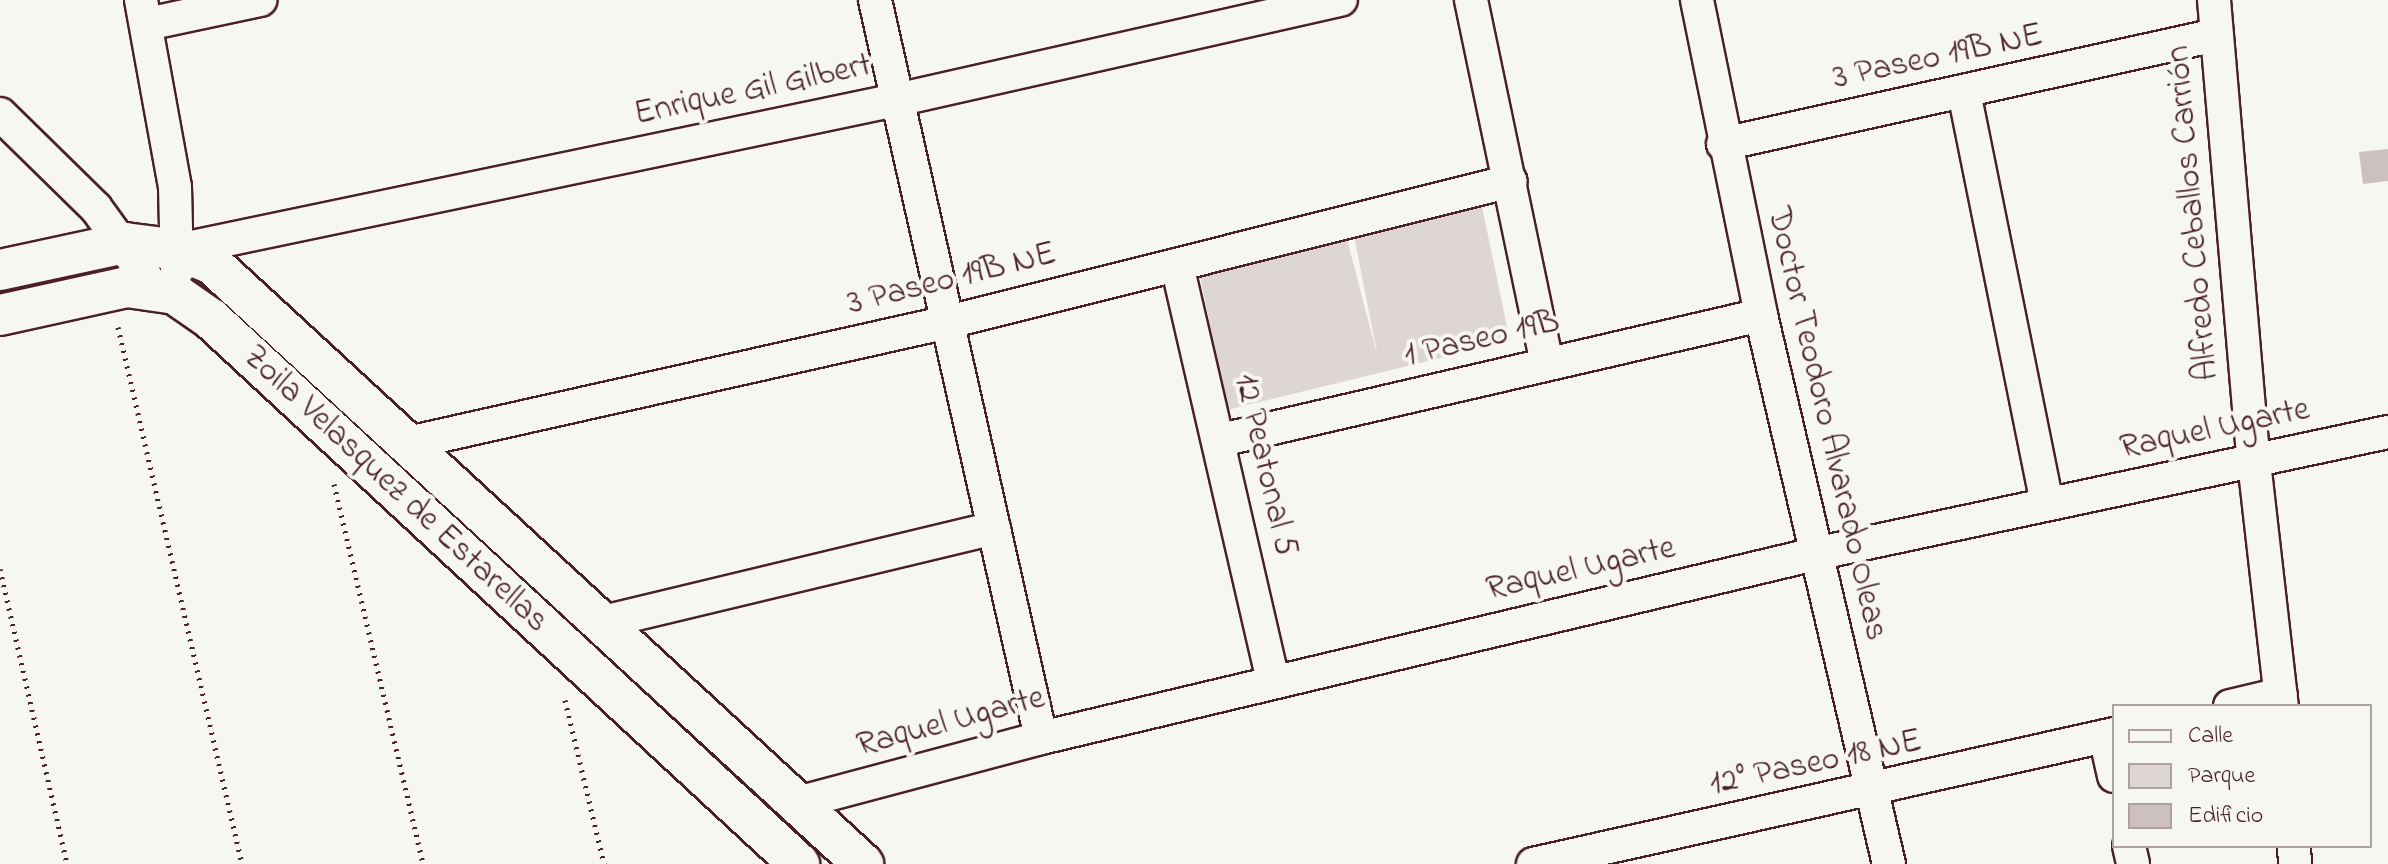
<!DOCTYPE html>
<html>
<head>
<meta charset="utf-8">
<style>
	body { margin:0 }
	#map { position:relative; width:2388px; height:864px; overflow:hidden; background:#f6f6f2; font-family:"Indie Flower",sans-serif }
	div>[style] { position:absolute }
	.green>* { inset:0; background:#ddd6d5 }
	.building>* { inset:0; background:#ccc1c0 }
	.path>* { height:5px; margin-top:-2.5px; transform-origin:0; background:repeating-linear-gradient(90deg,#4a1f2b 0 2px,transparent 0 8px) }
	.roads { filter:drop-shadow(2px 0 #4a1f2b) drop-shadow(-2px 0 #4a1f2b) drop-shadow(0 2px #4a1f2b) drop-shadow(0 -2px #4a1f2b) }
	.minor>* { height:32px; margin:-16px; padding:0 16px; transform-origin:16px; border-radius:16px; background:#f6f6f2 }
	.tertiary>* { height:40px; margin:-20px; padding:0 20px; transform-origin:20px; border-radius:20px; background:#f6f6f2 }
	span { translate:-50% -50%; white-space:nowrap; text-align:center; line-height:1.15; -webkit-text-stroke:8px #f6f6f2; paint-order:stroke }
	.street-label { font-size:34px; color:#4a1f2b }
	.legend { position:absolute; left:2112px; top:704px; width:260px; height:144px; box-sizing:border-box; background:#f6f6f2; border:2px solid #b1a0a2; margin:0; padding:10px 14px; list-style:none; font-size:24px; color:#4a1f2b }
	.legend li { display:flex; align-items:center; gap:16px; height:40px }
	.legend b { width:40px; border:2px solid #b1a0a2 }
</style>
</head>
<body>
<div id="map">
	<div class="green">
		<i style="clip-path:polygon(1481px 202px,1510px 341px,1227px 410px,1198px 266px,1345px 231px,1378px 358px,1353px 231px)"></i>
	</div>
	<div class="building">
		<i style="clip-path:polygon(2388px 149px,2388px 181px,2363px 184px,2359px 152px)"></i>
	</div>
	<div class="path">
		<i style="left:118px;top:327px;width:551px;rotate:77deg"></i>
		<i style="left:334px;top:484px;width:390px;rotate:76.8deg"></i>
		<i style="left:0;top:569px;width:303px;rotate:77.2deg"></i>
		<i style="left:565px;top:700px;width:169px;rotate:76.6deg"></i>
	</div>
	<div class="roads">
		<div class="minor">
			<i style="left:141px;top:0;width:190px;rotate:79.7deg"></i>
			<i style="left:175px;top:187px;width:84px;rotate:88.6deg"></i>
			<i style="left:875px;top:0;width:756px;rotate:77.32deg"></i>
			<i style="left:1471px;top:0;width:371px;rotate:78.2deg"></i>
			<i style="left:1697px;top:0;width:321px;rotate:78.5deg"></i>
			<i style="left:1761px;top:315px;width:564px;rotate:76.88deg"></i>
			<i style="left:2214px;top:0;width:464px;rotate:85.1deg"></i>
			<i style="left:2254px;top:462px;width:246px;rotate:83.5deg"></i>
			<i style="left:147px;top:24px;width:116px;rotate:-12deg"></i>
			<i style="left:1964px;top:92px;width:418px;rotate:78.6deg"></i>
			<i style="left:0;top:114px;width:134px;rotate:44.4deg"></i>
			<i style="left:96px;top:208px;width:97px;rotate:54.2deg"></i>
			<i style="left:1723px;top:144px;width:505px;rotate:-12.47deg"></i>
			<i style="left:178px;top:250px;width:734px;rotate:-11.8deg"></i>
			<i style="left:896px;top:100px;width:456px;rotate:-12.7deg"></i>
			<i style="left:1177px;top:265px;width:428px;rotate:77deg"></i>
			<i style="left:1221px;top:440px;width:554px;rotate:-13.03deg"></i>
			<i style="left:408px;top:443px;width:553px;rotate:-12.63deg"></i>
			<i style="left:948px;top:322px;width:580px;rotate:-14.06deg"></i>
			<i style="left:603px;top:622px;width:402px;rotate:-13.5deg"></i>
			<i style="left:2230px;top:706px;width:52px;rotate:-13.2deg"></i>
			<i style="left:2105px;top:736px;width:41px;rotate:77.3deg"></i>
			<i style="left:797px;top:803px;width:253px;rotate:-14.9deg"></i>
			<i style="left:1041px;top:738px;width:796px;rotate:-13.37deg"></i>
			<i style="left:1815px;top:554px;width:586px;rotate:-12.02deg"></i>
			<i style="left:2129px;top:846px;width:18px;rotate:77deg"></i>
			<i style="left:2294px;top:846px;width:18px;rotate:87deg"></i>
			<i style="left:1533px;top:864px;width:595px;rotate:-12.61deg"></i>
		</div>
		<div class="tertiary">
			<i style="left:0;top:270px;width:128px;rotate:-12.2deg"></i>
			<i style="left:125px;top:243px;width:53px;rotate:7.5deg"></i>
			<i style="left:178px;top:250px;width:35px;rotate:22deg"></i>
			<i style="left:211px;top:263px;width:887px;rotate:42.67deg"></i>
			<i style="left:0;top:315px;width:130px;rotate:-12.4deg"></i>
			<i style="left:127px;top:287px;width:49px;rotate:8.3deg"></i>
			<i style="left:175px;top:294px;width:44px;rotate:34.8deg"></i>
			<i style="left:211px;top:319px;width:802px;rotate:42.83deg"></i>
		</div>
	</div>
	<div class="street-label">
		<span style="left:1938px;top:58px;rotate:-12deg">3 Paseo 19B NE</span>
		<span style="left:753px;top:91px;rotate:-12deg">Enrique Gil Gilbert</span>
		<span style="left:2194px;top:213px;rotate:-95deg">Alfredo Ceballos Carrión</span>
		<span style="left:952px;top:280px;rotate:-14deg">3 Paseo 19B NE</span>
		<span style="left:1482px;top:340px;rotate:-13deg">1 Paseo 19B</span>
		<span style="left:1826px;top:424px;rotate:77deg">Doctor Teodoro Alvarado Oleas</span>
		<span style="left:2215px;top:430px;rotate:-12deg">Raquel Ugarte</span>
		<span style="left:1264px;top:465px;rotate:77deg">12 Peatonal 5</span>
		<span style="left:395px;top:490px;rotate:43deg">Zoila Velasquez de Estarellas</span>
		<span style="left:1581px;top:570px;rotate:-13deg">Raquel Ugarte</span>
		<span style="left:951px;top:723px;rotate:-15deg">Raquel Ugarte</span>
		<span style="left:1816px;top:764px;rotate:-12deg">12° Paseo 18 NE</span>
	</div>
	<ul class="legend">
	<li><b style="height:10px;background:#f6f6f2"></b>Calle</li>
	<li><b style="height:22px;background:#ddd6d5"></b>Parque</li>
	<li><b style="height:22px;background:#ccc1c0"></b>Edificio</li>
	</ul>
</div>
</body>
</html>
